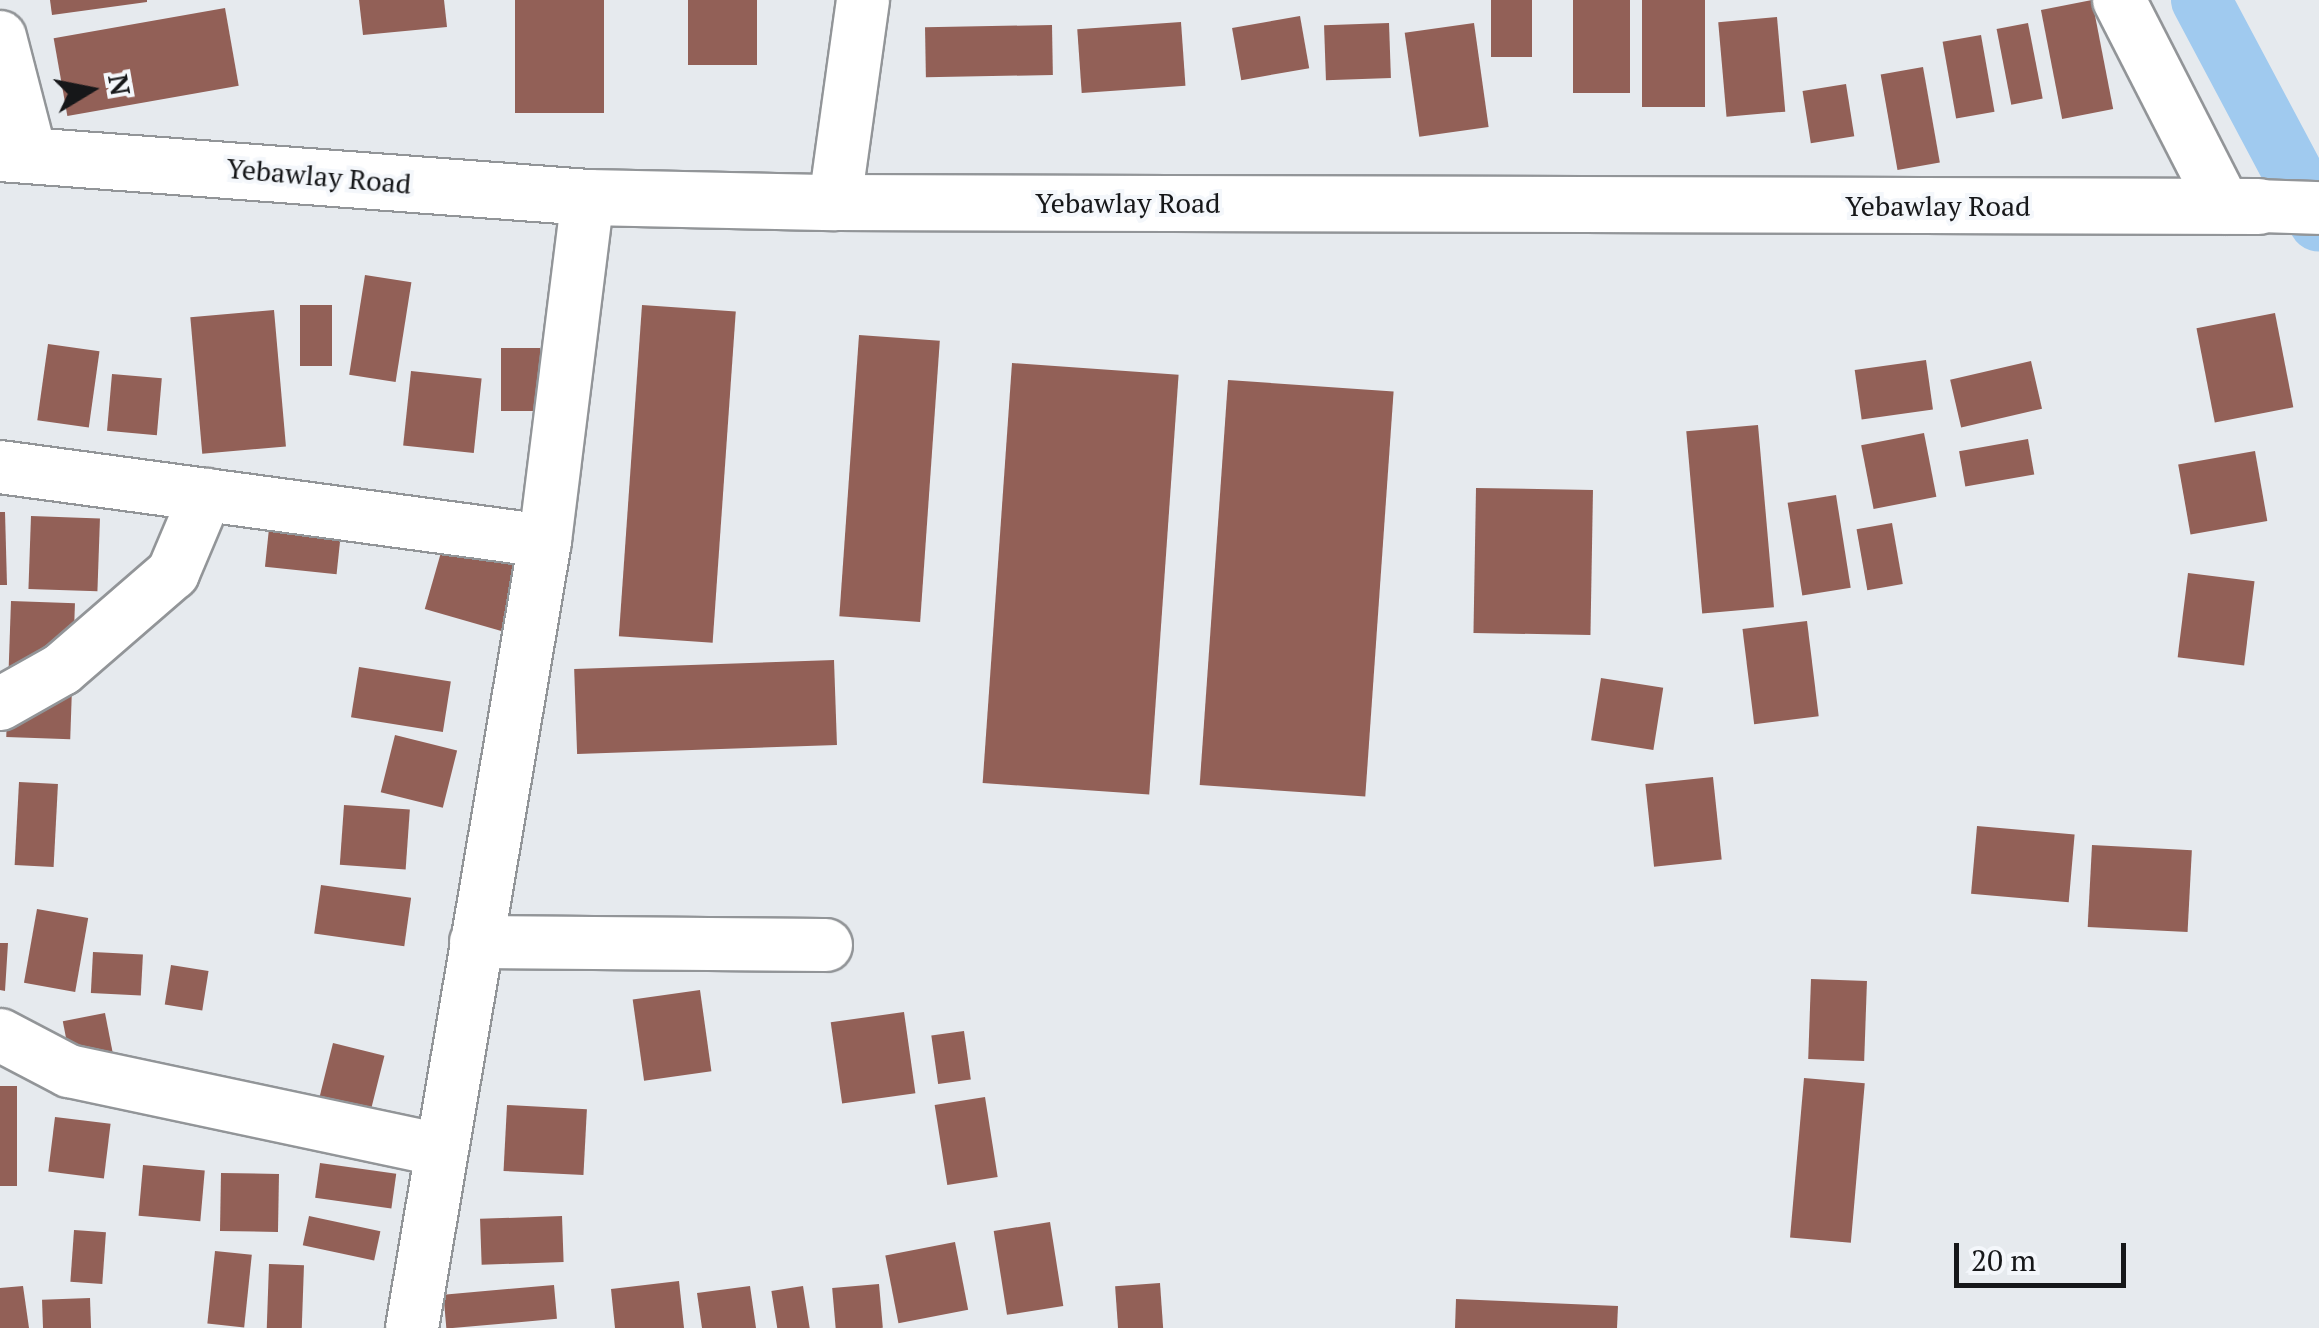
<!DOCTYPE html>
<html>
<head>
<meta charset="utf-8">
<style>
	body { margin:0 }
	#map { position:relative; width:2319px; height:1328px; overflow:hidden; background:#e6eaee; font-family:"PT Serif",serif }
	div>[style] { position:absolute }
	.canal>* { height:60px; margin:-30px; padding:0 30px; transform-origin:30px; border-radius:30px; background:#a0caef }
	.building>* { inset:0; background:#926057; transform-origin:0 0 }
	.roads { filter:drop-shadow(2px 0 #929598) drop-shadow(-2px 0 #929598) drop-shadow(0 2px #929598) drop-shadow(0 -2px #929598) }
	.street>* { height:52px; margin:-26px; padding:0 26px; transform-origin:26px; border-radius:26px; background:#fff }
	.secondary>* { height:55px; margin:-27.5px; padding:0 27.5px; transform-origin:27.5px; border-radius:27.5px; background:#fff }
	span { translate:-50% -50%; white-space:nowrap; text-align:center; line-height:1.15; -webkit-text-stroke:8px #f4f7fb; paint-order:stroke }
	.street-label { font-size:28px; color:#161719 }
	.north { position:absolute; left:40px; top:40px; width:100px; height:100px; -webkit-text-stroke:8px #f4f7fb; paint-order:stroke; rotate:80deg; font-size:28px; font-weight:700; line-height:40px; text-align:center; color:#161719 }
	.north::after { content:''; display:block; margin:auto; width:35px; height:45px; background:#161719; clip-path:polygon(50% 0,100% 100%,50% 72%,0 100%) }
	.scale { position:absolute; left:1954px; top:1243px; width:172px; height:45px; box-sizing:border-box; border:5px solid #161719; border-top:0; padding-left:12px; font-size:30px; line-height:35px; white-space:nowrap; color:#161719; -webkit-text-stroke:8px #f4f7fb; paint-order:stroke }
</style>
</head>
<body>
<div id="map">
	<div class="canal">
		<i style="left:2201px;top:0;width:251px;rotate:62deg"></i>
	</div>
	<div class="building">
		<i style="clip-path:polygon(50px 0,147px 0,147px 2px,52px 15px)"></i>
		<i style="clip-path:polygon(359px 0,444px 0,447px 27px,363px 35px)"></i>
		<i style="left:515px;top:0;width:89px;height:113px"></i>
		<i style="left:688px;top:0;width:69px;height:65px"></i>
		<i style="left:1491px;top:0;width:41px;height:57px"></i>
		<i style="left:1573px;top:0;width:57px;height:93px"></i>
		<i style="left:1642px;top:0;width:63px;height:107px"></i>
		<i style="left:2092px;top:0;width:111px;height:52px;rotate:79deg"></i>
		<i style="left:225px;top:8px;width:79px;height:174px;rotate:80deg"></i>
		<i style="left:1300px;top:16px;width:53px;height:69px;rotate:80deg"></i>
		<i style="left:1777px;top:17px;width:95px;height:59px;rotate:85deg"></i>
		<i style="left:1181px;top:22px;width:64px;height:104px;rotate:86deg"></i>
		<i style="left:1389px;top:23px;width:55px;height:65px;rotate:88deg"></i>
		<i style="left:1474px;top:23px;width:105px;height:70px;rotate:82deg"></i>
		<i style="left:2028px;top:23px;width:77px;height:32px;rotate:79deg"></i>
		<i style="left:1052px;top:25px;width:50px;height:127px;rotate:89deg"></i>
		<i style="left:1981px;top:35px;width:78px;height:39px;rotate:80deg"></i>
		<i style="left:1923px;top:67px;width:97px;height:43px;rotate:80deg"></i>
		<i style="left:1846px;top:84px;width:53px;height:44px;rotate:81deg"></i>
		<i style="left:365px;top:275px;width:47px;height:101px;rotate:9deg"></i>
		<i style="left:332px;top:305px;width:61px;height:32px;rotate:90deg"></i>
		<i style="left:642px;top:305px;width:94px;height:332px;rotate:4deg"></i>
		<i style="left:274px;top:310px;width:137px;height:84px;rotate:85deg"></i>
		<i style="left:2275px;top:313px;width:96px;height:80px;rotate:79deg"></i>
		<i style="left:859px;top:335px;width:81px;height:282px;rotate:4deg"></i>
		<i style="left:48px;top:344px;width:52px;height:77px;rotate:8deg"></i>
		<i style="left:501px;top:348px;width:39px;height:63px"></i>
		<i style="left:1926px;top:360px;width:50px;height:72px;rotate:82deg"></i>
		<i style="left:2031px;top:361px;width:49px;height:83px;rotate:77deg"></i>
		<i style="left:1012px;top:363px;width:167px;height:421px;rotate:4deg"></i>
		<i style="left:411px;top:371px;width:71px;height:75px;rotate:6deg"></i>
		<i style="left:112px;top:374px;width:50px;height:57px;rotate:5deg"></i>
		<i style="left:1228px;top:380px;width:166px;height:406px;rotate:4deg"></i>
		<i style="left:1758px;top:425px;width:183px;height:72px;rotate:85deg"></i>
		<i style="left:1924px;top:433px;width:65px;height:64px;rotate:79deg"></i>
		<i style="left:2028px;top:439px;width:36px;height:70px;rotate:80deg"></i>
		<i style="left:2255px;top:451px;width:71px;height:78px;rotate:80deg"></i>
		<i style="left:1476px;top:488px;width:117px;height:145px;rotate:1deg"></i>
		<i style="left:1836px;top:495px;width:94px;height:49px;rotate:81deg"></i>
		<i style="clip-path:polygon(0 512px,5px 512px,7px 585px,0 585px)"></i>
		<i style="left:31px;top:516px;width:69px;height:73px;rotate:2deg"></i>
		<i style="left:270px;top:519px;width:72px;height:48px;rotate:6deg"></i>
		<i style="left:1892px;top:523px;width:62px;height:36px;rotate:80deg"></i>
		<i style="left:446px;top:535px;width:85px;height:77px;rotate:16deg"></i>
		<i style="left:2188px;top:573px;width:67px;height:85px;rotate:7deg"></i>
		<i style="left:11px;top:601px;width:64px;height:136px;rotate:2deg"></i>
		<i style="left:1807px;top:621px;width:96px;height:65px;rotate:83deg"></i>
		<i style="left:834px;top:660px;width:85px;height:260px;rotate:88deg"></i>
		<i style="left:359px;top:667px;width:93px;height:51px;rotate:9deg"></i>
		<i style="left:1601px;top:678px;width:63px;height:63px;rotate:9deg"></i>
		<i style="left:395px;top:735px;width:64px;height:59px;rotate:14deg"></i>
		<i style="left:1713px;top:777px;width:83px;height:68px;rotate:84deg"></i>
		<i style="left:19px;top:782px;width:39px;height:83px;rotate:3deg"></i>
		<i style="left:344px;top:805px;width:66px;height:60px;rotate:4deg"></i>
		<i style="left:1977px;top:826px;width:98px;height:68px;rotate:5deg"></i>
		<i style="left:2092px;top:845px;width:100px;height:82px;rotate:3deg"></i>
		<i style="left:321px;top:885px;width:91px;height:49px;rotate:8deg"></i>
		<i style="left:37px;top:909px;width:52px;height:75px;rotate:10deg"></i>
		<i style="clip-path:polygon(0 943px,8px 943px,5px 991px,0 990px)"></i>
		<i style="left:93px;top:952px;width:50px;height:41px;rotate:3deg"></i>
		<i style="left:171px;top:965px;width:38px;height:40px;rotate:9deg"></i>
		<i style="left:1811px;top:979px;width:56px;height:80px;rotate:2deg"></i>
		<i style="left:700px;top:990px;width:82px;height:68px;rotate:82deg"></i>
		<i style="left:904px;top:1012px;width:82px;height:74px;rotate:82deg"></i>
		<i style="left:105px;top:1013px;width:44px;height:43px;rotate:79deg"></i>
		<i style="left:964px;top:1031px;width:49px;height:33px;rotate:82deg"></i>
		<i style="left:333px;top:1043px;width:53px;height:76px;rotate:14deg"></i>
		<i style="left:1804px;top:1078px;width:61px;height:160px;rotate:5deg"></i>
		<i style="left:0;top:1086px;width:17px;height:100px"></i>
		<i style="left:985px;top:1097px;width:81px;height:51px;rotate:81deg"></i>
		<i style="left:507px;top:1105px;width:80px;height:66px;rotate:3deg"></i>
		<i style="left:55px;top:1117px;width:56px;height:55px;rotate:7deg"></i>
		<i style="left:320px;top:1163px;width:77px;height:35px;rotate:8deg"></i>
		<i style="left:143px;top:1165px;width:62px;height:51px;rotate:5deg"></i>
		<i style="left:221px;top:1173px;width:58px;height:58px;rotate:1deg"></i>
		<i style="left:309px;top:1216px;width:73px;height:30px;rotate:12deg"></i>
		<i style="left:562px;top:1216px;width:46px;height:82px;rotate:88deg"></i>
		<i style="left:1050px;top:1222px;width:85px;height:57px;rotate:81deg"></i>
		<i style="left:74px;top:1230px;width:32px;height:52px;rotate:4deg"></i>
		<i style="left:955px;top:1242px;width:69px;height:71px;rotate:79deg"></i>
		<i style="left:215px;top:1251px;width:37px;height:73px;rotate:6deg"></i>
		<i style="left:269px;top:1264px;width:35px;height:64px;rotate:2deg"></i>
		<i style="clip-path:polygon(679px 1281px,684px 1328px,615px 1328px,611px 1289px)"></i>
		<i style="left:1160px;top:1283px;width:45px;height:45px;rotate:86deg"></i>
		<i style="left:879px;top:1284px;width:44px;height:47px;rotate:85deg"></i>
		<i style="left:554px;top:1285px;width:34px;height:111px;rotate:85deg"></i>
		<i style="clip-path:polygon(23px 1286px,29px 1328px,0 1328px,0 1288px)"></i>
		<i style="clip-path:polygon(750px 1286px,756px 1328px,702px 1328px,697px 1293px)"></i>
		<i style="left:803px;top:1286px;width:43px;height:32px;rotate:81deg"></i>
		<i style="left:90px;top:1298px;width:30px;height:48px;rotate:88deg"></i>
		<i style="clip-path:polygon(1456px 1299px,1618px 1306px,1617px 1328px,1455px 1328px)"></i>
	</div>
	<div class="roads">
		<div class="street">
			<i style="left:2119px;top:0;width:233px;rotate:62.9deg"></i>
			<i style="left:0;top:37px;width:120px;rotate:75.5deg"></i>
			<i style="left:835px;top:202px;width:204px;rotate:-82.1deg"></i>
			<i style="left:2258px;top:206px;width:61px;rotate:1.9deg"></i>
			<i style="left:0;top:467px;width:550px;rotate:7.73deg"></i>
			<i style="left:0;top:704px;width:71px;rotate:-29.4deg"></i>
			<i style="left:62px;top:669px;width:147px;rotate:-40.9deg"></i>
			<i style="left:173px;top:573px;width:85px;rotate:-67.1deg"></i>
			<i style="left:476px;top:942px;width:350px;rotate:0.5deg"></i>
			<i style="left:0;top:1035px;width:78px;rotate:27.6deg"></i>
			<i style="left:69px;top:1071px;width:381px;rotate:12deg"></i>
			<i style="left:412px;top:1328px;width:798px;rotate:-80.41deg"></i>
			<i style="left:545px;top:541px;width:347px;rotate:-82.9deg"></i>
		</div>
		<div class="secondary">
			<i style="left:0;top:153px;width:590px;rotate:4.28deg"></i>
			<i style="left:588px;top:197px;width:247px;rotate:1.2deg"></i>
			<i style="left:835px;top:202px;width:1423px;rotate:0.16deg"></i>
		</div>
	</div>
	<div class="street-label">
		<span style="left:319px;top:176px;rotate:5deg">Yebawlay Road</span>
		<span style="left:1128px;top:203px">Yebawlay Road</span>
		<span style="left:1938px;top:206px">Yebawlay Road</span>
	</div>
	<div class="north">N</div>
	<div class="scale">20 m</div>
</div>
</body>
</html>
